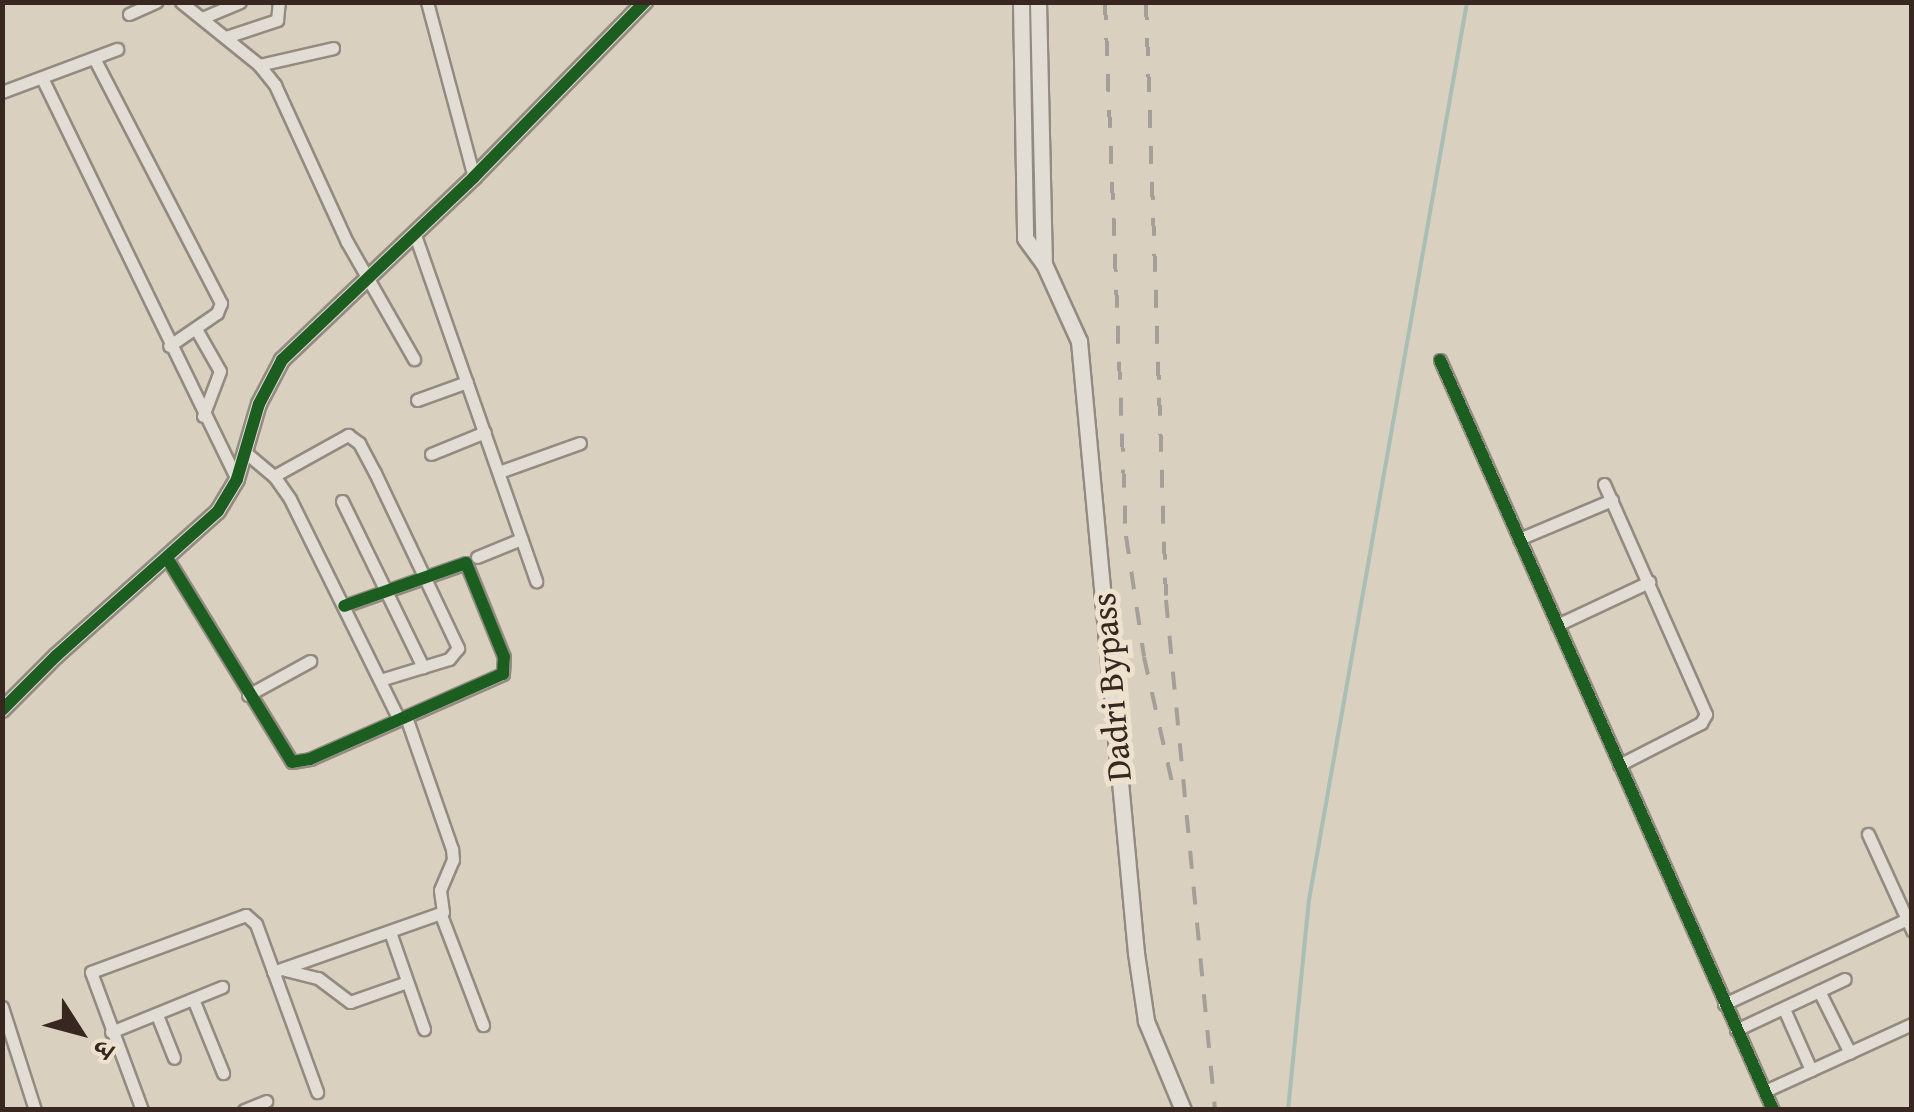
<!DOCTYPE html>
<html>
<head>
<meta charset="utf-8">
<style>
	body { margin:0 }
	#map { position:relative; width:1914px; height:1112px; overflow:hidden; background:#d9d0bf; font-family:"Gentium Book Plus","Noto Serif Devanagari",serif }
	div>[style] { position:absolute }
	.stream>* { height:4px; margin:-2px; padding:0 2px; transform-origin:2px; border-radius:2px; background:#a9beb4 }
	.roads { filter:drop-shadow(2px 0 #938b81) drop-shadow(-2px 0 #938b81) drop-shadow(0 2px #938b81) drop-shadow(0 -2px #938b81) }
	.minor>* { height:11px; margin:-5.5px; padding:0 5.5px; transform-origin:5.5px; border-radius:5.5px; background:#e2ddd4 }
	.tertiary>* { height:14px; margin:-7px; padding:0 7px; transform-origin:7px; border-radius:7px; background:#e2ddd4 }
	.secondary>* { height:15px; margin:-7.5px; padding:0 7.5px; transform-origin:7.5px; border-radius:7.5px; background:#e2ddd4 }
	.rail>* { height:4px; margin-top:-2px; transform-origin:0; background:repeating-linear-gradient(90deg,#a49f98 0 18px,transparent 0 36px) }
	.cycleway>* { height:12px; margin:-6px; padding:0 6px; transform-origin:6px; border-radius:6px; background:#1b5e20 }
	span { translate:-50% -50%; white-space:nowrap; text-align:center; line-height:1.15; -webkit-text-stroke:10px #ede2ce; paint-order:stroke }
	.street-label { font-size:35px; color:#372720 }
	.frame { position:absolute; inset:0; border:5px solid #372720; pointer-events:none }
	.north { position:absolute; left:30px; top:982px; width:100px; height:100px; -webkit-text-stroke:8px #ede2ce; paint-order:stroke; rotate:126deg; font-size:28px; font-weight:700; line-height:40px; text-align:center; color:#372720 }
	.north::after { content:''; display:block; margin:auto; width:35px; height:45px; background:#372720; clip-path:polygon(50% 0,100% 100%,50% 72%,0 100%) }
</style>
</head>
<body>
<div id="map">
	<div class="stream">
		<i style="left:1288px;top:1110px;width:211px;rotate:-84.3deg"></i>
		<i style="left:1309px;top:900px;width:912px;rotate:-80.02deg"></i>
	</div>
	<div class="roads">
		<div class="minor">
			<i style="left:181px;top:2px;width:100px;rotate:38.9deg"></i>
			<i style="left:259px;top:65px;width:26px;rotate:51deg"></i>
			<i style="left:275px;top:85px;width:173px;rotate:65.4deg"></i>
			<i style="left:347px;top:242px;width:135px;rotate:60.2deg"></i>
			<i style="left:427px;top:2px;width:181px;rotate:75deg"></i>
			<i style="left:129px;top:14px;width:30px;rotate:-24deg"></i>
			<i style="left:202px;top:18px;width:41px;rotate:-22.8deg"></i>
			<i style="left:226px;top:37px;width:54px;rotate:-18.4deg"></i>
			<i style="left:277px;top:20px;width:18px;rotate:-84deg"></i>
			<i style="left:95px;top:60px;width:274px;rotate:62.6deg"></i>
			<i style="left:221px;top:303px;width:11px;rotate:112deg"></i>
			<i style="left:217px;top:313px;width:58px;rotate:145.5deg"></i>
			<i style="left:259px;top:65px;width:76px;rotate:-12.9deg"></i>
			<i style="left:43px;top:80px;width:444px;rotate:64.1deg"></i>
			<i style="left:2px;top:92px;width:123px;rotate:-20.5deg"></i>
			<i style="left:415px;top:235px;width:367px;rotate:70.7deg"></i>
			<i style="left:196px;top:329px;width:48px;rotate:60.3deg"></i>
			<i style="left:220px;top:371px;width:48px;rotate:110.7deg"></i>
			<i style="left:1440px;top:360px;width:821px;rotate:66.06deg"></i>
			<i style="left:417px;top:400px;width:53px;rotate:-19.8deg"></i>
			<i style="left:245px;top:452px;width:38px;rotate:40deg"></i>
			<i style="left:274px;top:476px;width:28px;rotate:55deg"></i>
			<i style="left:290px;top:499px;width:246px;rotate:63.7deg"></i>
			<i style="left:431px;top:454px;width:58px;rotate:-22.2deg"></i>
			<i style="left:499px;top:472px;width:86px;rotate:-19.7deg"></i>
			<i style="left:274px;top:476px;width:85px;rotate:-29deg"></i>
			<i style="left:348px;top:435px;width:14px;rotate:36deg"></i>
			<i style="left:359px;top:443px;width:34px;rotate:62deg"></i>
			<i style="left:375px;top:473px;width:194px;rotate:64.6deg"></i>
			<i style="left:458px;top:648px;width:14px;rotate:129deg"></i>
			<i style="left:449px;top:659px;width:72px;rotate:163.1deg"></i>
			<i style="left:1604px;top:484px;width:252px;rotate:66.1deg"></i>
			<i style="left:1706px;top:714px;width:10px;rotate:119deg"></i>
			<i style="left:1701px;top:723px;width:92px;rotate:152.9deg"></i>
			<i style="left:342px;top:501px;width:185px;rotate:64deg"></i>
			<i style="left:1519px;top:539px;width:101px;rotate:-22.8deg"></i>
			<i style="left:477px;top:557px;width:48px;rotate:-22.2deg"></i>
			<i style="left:167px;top:558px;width:239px;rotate:58.5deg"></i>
			<i style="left:292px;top:762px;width:18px;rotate:-9deg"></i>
			<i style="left:310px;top:759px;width:211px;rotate:-23.8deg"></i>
			<i style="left:503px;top:674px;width:17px;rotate:-87deg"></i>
			<i style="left:504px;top:657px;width:101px;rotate:-112deg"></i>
			<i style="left:466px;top:563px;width:129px;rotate:160.6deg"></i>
			<i style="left:1557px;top:625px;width:102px;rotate:-25.1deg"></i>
			<i style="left:248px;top:695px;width:71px;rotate:-28.7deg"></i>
			<i style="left:1868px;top:834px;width:106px;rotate:65.4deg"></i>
			<i style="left:441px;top:915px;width:118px;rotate:69.1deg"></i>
			<i style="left:390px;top:932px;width:103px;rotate:70.7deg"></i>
			<i style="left:285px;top:970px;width:34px;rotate:14deg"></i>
			<i style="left:318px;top:978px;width:40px;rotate:37deg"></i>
			<i style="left:350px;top:1002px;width:60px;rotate:-19.3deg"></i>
			<i style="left:273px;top:972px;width:180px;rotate:-19.4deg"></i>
			<i style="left:443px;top:912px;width:22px;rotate:-98deg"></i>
			<i style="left:440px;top:890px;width:33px;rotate:-67deg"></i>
			<i style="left:453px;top:860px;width:11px;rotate:-95deg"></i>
			<i style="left:452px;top:849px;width:140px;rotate:-109.2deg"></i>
			<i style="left:1819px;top:991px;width:69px;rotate:63.4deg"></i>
			<i style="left:193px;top:999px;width:80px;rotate:67.9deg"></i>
			<i style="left:1724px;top:1004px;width:202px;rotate:-24.9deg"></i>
			<i style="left:2px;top:1007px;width:108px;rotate:72.2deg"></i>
			<i style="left:1784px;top:1009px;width:67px;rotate:66.1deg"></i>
			<i style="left:157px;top:1015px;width:46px;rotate:68.4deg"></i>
			<i style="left:1736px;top:1030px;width:120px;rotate:-25.1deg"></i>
			<i style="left:111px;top:1032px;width:120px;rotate:-22.1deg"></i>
			<i style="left:1765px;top:1091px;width:162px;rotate:-24.5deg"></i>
			<i style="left:142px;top:1110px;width:147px;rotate:-110.3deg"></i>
			<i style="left:91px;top:972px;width:165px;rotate:-20.2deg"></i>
			<i style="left:246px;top:915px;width:13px;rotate:42deg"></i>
			<i style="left:256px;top:924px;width:179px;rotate:70deg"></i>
			<i style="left:244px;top:1110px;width:24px;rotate:-22deg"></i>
		</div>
		<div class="tertiary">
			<i style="left:2px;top:710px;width:76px;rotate:-45deg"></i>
			<i style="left:56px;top:656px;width:217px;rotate:-41.8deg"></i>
			<i style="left:218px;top:511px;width:37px;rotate:-59deg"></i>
			<i style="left:237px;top:479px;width:78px;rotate:-73.7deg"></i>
			<i style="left:259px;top:404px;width:50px;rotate:-62.4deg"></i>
			<i style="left:282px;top:360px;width:265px;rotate:-43.6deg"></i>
			<i style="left:474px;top:177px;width:245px;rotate:-45.7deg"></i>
		</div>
		<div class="secondary">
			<i style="left:1021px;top:2px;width:236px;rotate:89deg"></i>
			<i style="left:1025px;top:238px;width:32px;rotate:54deg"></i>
			<i style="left:1044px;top:264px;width:85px;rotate:65.6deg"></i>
			<i style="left:1079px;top:341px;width:615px;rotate:84.68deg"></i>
			<i style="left:1136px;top:953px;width:69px;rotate:81.6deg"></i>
			<i style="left:1146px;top:1021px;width:96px;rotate:67.4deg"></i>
			<i style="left:1038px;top:2px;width:262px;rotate:88.7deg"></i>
		</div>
	</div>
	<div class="rail">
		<i style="left:1105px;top:2px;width:534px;rotate:87.75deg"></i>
		<i style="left:1126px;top:536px;width:122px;rotate:81.5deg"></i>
		<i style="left:1144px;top:657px;width:133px;rotate:77.4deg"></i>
		<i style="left:1146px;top:2px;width:598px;rotate:88.08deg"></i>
		<i style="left:1166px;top:600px;width:512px;rotate:84.51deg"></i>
	</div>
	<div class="cycleway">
		<i style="left:1440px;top:360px;width:821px;rotate:66.06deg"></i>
		<i style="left:167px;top:558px;width:239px;rotate:58.5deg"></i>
		<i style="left:292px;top:762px;width:18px;rotate:-9deg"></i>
		<i style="left:310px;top:759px;width:211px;rotate:-23.8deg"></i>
		<i style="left:503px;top:674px;width:17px;rotate:-87deg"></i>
		<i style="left:504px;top:657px;width:101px;rotate:-112deg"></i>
		<i style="left:466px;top:563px;width:129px;rotate:160.6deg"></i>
		<i style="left:2px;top:710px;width:76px;rotate:-45deg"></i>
		<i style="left:56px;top:656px;width:217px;rotate:-41.8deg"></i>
		<i style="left:218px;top:511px;width:37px;rotate:-59deg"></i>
		<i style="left:237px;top:479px;width:78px;rotate:-73.7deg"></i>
		<i style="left:259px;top:404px;width:50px;rotate:-62.4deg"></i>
		<i style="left:282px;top:360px;width:265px;rotate:-43.6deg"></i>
		<i style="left:474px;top:177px;width:245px;rotate:-45.7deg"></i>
	</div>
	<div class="street-label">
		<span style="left:1111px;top:687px;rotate:-95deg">Dadri Bypass</span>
	</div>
	<div class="frame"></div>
	<div class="north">उ</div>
</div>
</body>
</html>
